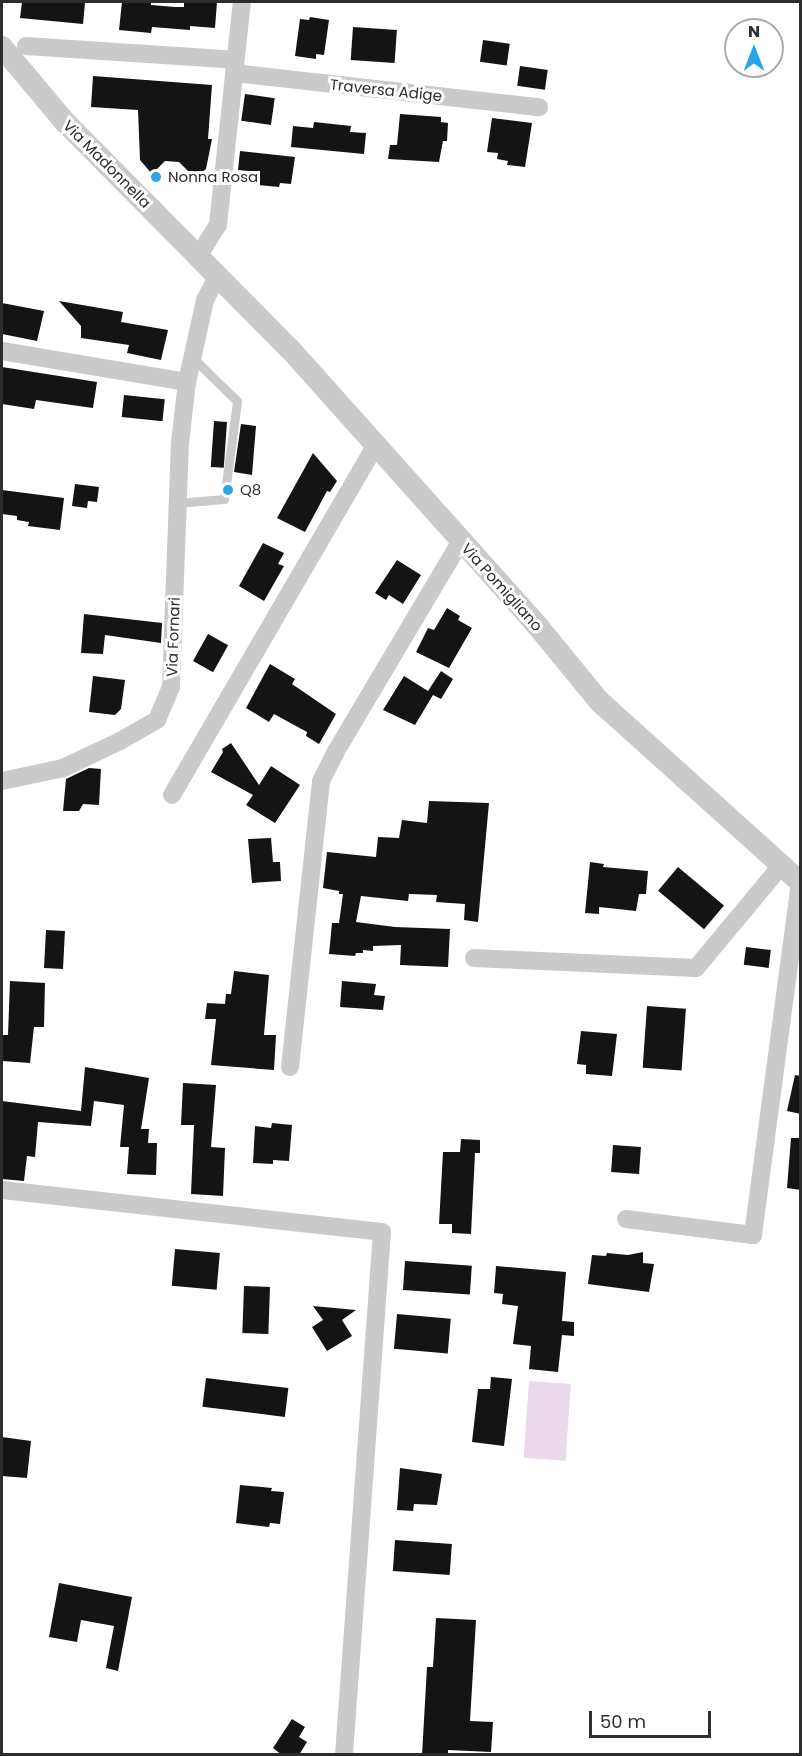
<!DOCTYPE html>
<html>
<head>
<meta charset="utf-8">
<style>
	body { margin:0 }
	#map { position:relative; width:802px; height:1756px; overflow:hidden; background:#fff; font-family:Poppins,sans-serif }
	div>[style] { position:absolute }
	.green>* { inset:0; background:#e9d9eb; transform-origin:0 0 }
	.building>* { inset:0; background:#141414; transform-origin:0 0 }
	.service>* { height:9px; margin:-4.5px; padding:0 4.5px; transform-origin:4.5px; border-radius:4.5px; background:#cacaca }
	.minor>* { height:18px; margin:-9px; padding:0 9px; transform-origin:9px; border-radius:9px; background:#cacaca }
	.tertiary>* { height:22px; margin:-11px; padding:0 11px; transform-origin:11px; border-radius:11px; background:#cacaca }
	.dots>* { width:16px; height:16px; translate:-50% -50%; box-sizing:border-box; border:3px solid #fff; border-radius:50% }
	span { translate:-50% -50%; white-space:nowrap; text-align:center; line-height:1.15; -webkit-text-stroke:6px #fff; paint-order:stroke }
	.street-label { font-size:15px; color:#2d2d2d }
	.poi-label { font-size:15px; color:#2d2d2d }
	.left { translate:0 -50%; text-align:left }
	.frame { position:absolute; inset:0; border:3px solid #2d2d2d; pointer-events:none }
	.north { position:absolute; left:724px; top:18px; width:60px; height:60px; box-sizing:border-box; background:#fff; border:2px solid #ababab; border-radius:50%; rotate:0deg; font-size:16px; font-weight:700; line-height:24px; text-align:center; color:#2d2d2d }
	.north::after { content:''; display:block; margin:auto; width:21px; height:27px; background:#2aa3e9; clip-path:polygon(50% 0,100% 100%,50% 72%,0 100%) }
	.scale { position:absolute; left:589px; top:1711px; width:122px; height:27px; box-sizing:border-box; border:3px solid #2d2d2d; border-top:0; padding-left:8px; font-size:18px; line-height:21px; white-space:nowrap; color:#2d2d2d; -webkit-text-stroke:4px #fff; paint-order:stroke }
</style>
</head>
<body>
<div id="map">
	<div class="green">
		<i style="left:529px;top:1381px;width:42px;height:77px;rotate:4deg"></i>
	</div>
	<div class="building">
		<i style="clip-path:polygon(22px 2px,85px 3px,83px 24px,20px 18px)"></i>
		<i style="clip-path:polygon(122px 2px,151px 2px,151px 5px,175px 7px,184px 7px,184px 2px,217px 2px,215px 28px,190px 26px,190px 30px,152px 27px,151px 33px,119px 30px)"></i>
		<i style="clip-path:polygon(310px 17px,329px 20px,324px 55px,316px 54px,316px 59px,295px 56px,300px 19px,309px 20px)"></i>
		<i style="left:353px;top:27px;width:44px;height:33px;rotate:4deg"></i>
		<i style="left:483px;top:40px;width:27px;height:22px;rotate:8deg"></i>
		<i style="left:520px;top:66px;width:28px;height:20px;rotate:8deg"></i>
		<i style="clip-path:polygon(93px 76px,212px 85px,208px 139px,212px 139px,206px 169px,195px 178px,179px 162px,165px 161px,152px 174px,140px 160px,138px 110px,91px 107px)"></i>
		<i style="left:245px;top:94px;width:30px;height:27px;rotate:8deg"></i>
		<i style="clip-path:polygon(400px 114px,441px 117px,441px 122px,448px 123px,447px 141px,443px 141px,439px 162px,388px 159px,390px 145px,397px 145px)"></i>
		<i style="clip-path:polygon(492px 118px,532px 123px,525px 167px,507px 165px,508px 161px,497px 159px,498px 153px,487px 152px)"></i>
		<i style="clip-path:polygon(314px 122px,351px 126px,350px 132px,366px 133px,364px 154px,291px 147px,293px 126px,313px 128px)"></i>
		<i style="clip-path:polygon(240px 151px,295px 157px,291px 184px,280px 183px,279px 187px,258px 185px,259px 172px,238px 170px)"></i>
		<i style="clip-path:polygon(59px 301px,123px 312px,121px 322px,168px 330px,161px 360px,127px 353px,129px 345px,81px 338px,81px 326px)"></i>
		<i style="clip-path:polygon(2px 303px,44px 311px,37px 341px,2px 334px)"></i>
		<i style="clip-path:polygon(2px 367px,97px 382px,93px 408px,36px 400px,34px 409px,2px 404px)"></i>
		<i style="left:124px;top:395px;width:41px;height:22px;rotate:6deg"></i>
		<i style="left:214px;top:421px;width:13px;height:46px;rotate:4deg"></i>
		<i style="clip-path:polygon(241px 424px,256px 426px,252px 475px,234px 472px)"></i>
		<i style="clip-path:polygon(313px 453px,337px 481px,330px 492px,327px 491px,305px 532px,277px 518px)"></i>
		<i style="clip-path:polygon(75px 484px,99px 487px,97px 502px,88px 501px,87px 508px,72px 506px)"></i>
		<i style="clip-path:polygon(2px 490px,64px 498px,60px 530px,28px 526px,29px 522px,17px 520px,17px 516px,2px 514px)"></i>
		<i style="clip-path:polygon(263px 543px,284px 553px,278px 564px,284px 566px,264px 601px,239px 586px)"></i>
		<i style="clip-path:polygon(397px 560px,421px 575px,403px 604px,389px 595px,386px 600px,375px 593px)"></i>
		<i style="clip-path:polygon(447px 608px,460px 616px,458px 620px,472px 628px,449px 668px,416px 652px,428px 628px,434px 630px)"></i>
		<i style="clip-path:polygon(84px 614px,162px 623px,161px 643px,105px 635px,103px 654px,81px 653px)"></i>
		<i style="left:208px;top:634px;width:23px;height:31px;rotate:29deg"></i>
		<i style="clip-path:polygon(270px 664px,295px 679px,292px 684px,336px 714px,319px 744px,306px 736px,307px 732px,274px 714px,269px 722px,246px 708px)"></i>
		<i style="clip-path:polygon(441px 671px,453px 679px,441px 699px,433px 695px,415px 725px,383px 710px,404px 676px,428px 691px)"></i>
		<i style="clip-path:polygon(93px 676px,125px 680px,121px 709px,115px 715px,89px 712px)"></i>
		<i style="clip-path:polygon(231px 743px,259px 785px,271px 766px,300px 785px,275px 823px,246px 805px,253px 795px,211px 772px,223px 752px,222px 749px)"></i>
		<i style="clip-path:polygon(89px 768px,101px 769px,99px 805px,83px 804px,79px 811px,63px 811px,66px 779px)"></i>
		<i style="clip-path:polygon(429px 801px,489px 803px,478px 922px,464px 920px,465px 904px,436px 902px,437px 895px,409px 894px,408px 901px,361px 896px,356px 922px,395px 927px,450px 929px,448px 967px,400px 965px,401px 945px,373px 946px,373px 951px,363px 950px,363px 953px,356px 953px,355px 956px,329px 954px,332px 923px,339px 923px,343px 894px,339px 894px,339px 891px,323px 888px,327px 852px,376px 857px,378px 837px,399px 838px,402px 820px,427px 823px)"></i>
		<i style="clip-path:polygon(271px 838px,273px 862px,280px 862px,281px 881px,252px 883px,248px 839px)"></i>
		<i style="clip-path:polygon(590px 862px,604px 864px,603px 867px,648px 871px,646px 894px,639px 894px,636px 911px,599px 907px,599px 914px,585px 913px)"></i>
		<i style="left:678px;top:867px;width:60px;height:31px;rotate:40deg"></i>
		<i style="left:46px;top:930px;width:19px;height:38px;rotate:3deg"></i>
		<i style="left:746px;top:947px;width:25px;height:18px;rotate:7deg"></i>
		<i style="clip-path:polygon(234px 971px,269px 975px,264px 1035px,276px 1035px,274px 1070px,211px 1065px,216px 1019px,205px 1019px,207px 1003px,225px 1004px,226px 994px,231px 994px)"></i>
		<i style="clip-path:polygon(10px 981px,45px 983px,44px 1027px,34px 1027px,30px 1063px,2px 1061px,2px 1035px,8px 1035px)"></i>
		<i style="clip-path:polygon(342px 981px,376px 984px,374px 995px,385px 996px,383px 1010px,340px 1007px)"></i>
		<i style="left:647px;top:1006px;width:39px;height:62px;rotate:4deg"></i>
		<i style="clip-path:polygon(581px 1031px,617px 1034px,612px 1076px,586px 1074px,586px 1065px,577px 1064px)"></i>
		<i style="clip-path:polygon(85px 1067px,149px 1078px,141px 1129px,149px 1129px,148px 1143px,157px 1143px,156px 1175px,127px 1174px,129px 1147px,120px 1147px,124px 1105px,94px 1101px,91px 1126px,38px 1122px,35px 1157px,27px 1156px,24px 1181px,2px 1179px,2px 1101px,81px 1111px)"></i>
		<i style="clip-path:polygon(795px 1075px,801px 1076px,801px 1114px,787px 1111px)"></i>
		<i style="clip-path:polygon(183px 1083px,216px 1085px,211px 1147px,225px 1148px,223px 1196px,191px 1194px,194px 1125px,181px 1125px)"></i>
		<i style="clip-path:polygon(272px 1123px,292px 1125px,289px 1161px,273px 1160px,273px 1164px,253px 1163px,255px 1126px,271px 1128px)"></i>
		<i style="clip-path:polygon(791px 1138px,801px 1138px,801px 1190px,787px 1188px)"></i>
		<i style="clip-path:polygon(461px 1139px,480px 1140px,480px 1153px,475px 1153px,471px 1234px,452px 1233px,452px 1224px,439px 1224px,443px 1152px,460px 1152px)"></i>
		<i style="left:613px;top:1145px;width:28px;height:27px;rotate:4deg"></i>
		<i style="left:175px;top:1249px;width:45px;height:37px;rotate:5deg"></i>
		<i style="clip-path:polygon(643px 1252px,643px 1263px,654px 1264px,649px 1292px,588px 1284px,592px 1255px,606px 1256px,607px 1253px,628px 1255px)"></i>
		<i style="left:405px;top:1261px;width:67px;height:29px;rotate:4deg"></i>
		<i style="clip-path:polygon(496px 1266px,566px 1272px,562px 1321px,574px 1322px,574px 1336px,562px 1335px,558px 1372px,529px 1369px,531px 1346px,513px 1344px,518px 1306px,502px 1304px,503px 1294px,494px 1293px)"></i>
		<i style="left:244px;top:1286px;width:26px;height:47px;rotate:2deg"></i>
		<i style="clip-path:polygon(313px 1306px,356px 1310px,342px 1320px,352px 1336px,327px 1351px,312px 1327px,323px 1320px)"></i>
		<i style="left:397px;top:1314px;width:54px;height:35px;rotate:5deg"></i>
		<i style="clip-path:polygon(491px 1377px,512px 1379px,504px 1446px,472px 1442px,478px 1389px,490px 1389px)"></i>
		<i style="left:206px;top:1378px;width:83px;height:29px;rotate:7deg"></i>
		<i style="clip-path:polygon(2px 1437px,31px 1441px,27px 1478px,2px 1476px)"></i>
		<i style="clip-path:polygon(400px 1468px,442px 1474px,437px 1505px,414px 1504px,413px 1511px,397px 1510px)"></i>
		<i style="clip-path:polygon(240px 1485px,272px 1488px,271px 1491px,284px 1492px,280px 1524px,270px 1523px,269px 1527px,236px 1523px)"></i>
		<i style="left:395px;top:1540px;width:57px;height:31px;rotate:4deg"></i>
		<i style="clip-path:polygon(59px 1583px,132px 1597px,118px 1671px,106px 1668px,114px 1626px,81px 1620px,77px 1642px,49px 1637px)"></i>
		<i style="clip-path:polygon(436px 1618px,476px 1620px,470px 1721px,493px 1722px,491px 1752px,448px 1750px,448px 1755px,422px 1755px,427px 1667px,433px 1667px)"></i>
		<i style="clip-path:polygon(292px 1719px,305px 1727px,299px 1737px,307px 1742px,299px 1755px,282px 1755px,273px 1748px)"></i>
	</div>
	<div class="service">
		<i style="left:177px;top:503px;width:47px;rotate:-4.9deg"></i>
		<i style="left:224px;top:499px;width:99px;rotate:-82.4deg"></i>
		<i style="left:237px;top:401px;width:63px;rotate:-135.6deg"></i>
	</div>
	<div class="minor">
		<i style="left:26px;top:46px;width:209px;rotate:3.8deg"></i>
		<i style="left:234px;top:73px;width:307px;rotate:6.4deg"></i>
		<i style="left:199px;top:255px;width:36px;rotate:-58deg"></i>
		<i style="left:218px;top:225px;width:224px;rotate:-83.9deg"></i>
		<i style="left:2px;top:351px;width:188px;rotate:9.5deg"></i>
		<i style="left:2px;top:781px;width:62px;rotate:-12deg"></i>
		<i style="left:63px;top:768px;width:63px;rotate:-25.3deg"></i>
		<i style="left:120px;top:741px;width:43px;rotate:-29.6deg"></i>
		<i style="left:157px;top:720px;width:36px;rotate:-67deg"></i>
		<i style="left:171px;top:687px;width:244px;rotate:-87.9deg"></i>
		<i style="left:180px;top:443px;width:61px;rotate:-83.5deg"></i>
		<i style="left:187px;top:382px;width:84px;rotate:-77.6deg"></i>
		<i style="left:205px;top:300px;width:27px;rotate:-62deg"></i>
		<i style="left:172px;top:795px;width:405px;rotate:-59.8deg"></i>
		<i style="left:474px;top:958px;width:222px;rotate:2.6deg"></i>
		<i style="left:696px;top:968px;width:133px;rotate:-50.2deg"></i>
		<i style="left:290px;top:1067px;width:288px;rotate:-83.8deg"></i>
		<i style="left:321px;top:781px;width:31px;rotate:-63deg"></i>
		<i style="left:335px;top:753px;width:247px;rotate:-59.3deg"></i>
		<i style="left:2px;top:1190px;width:382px;rotate:6.3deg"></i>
		<i style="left:382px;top:1232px;width:523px;rotate:94.16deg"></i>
		<i style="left:626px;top:1219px;width:128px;rotate:7.2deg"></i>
		<i style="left:753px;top:1235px;width:356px;rotate:-82.4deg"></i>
	</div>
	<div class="tertiary">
		<i style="left:2px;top:47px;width:98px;rotate:50deg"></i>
		<i style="left:65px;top:122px;width:320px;rotate:45.3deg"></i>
		<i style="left:290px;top:349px;width:369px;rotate:48.2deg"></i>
		<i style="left:536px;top:624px;width:99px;rotate:50.7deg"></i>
		<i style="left:599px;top:701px;width:270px;rotate:42deg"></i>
	</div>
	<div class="dots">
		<i style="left:156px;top:177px;background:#2aa3e9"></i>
		<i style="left:228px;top:490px;background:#2aa3e9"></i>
	</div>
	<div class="street-label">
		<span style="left:386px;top:90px;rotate:6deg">Traversa Adige</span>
		<span style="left:107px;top:164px;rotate:45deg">Via Madonnella</span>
		<span style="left:502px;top:587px;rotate:48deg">Via Pomigliano</span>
		<span style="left:173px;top:637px;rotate:-88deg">Via Fornari</span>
	</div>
	<div class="poi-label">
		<span class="left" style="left:168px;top:177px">Nonna Rosa</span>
		<span class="left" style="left:240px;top:490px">Q8</span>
	</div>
	<div class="frame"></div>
	<div class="north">N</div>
	<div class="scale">50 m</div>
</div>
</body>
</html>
